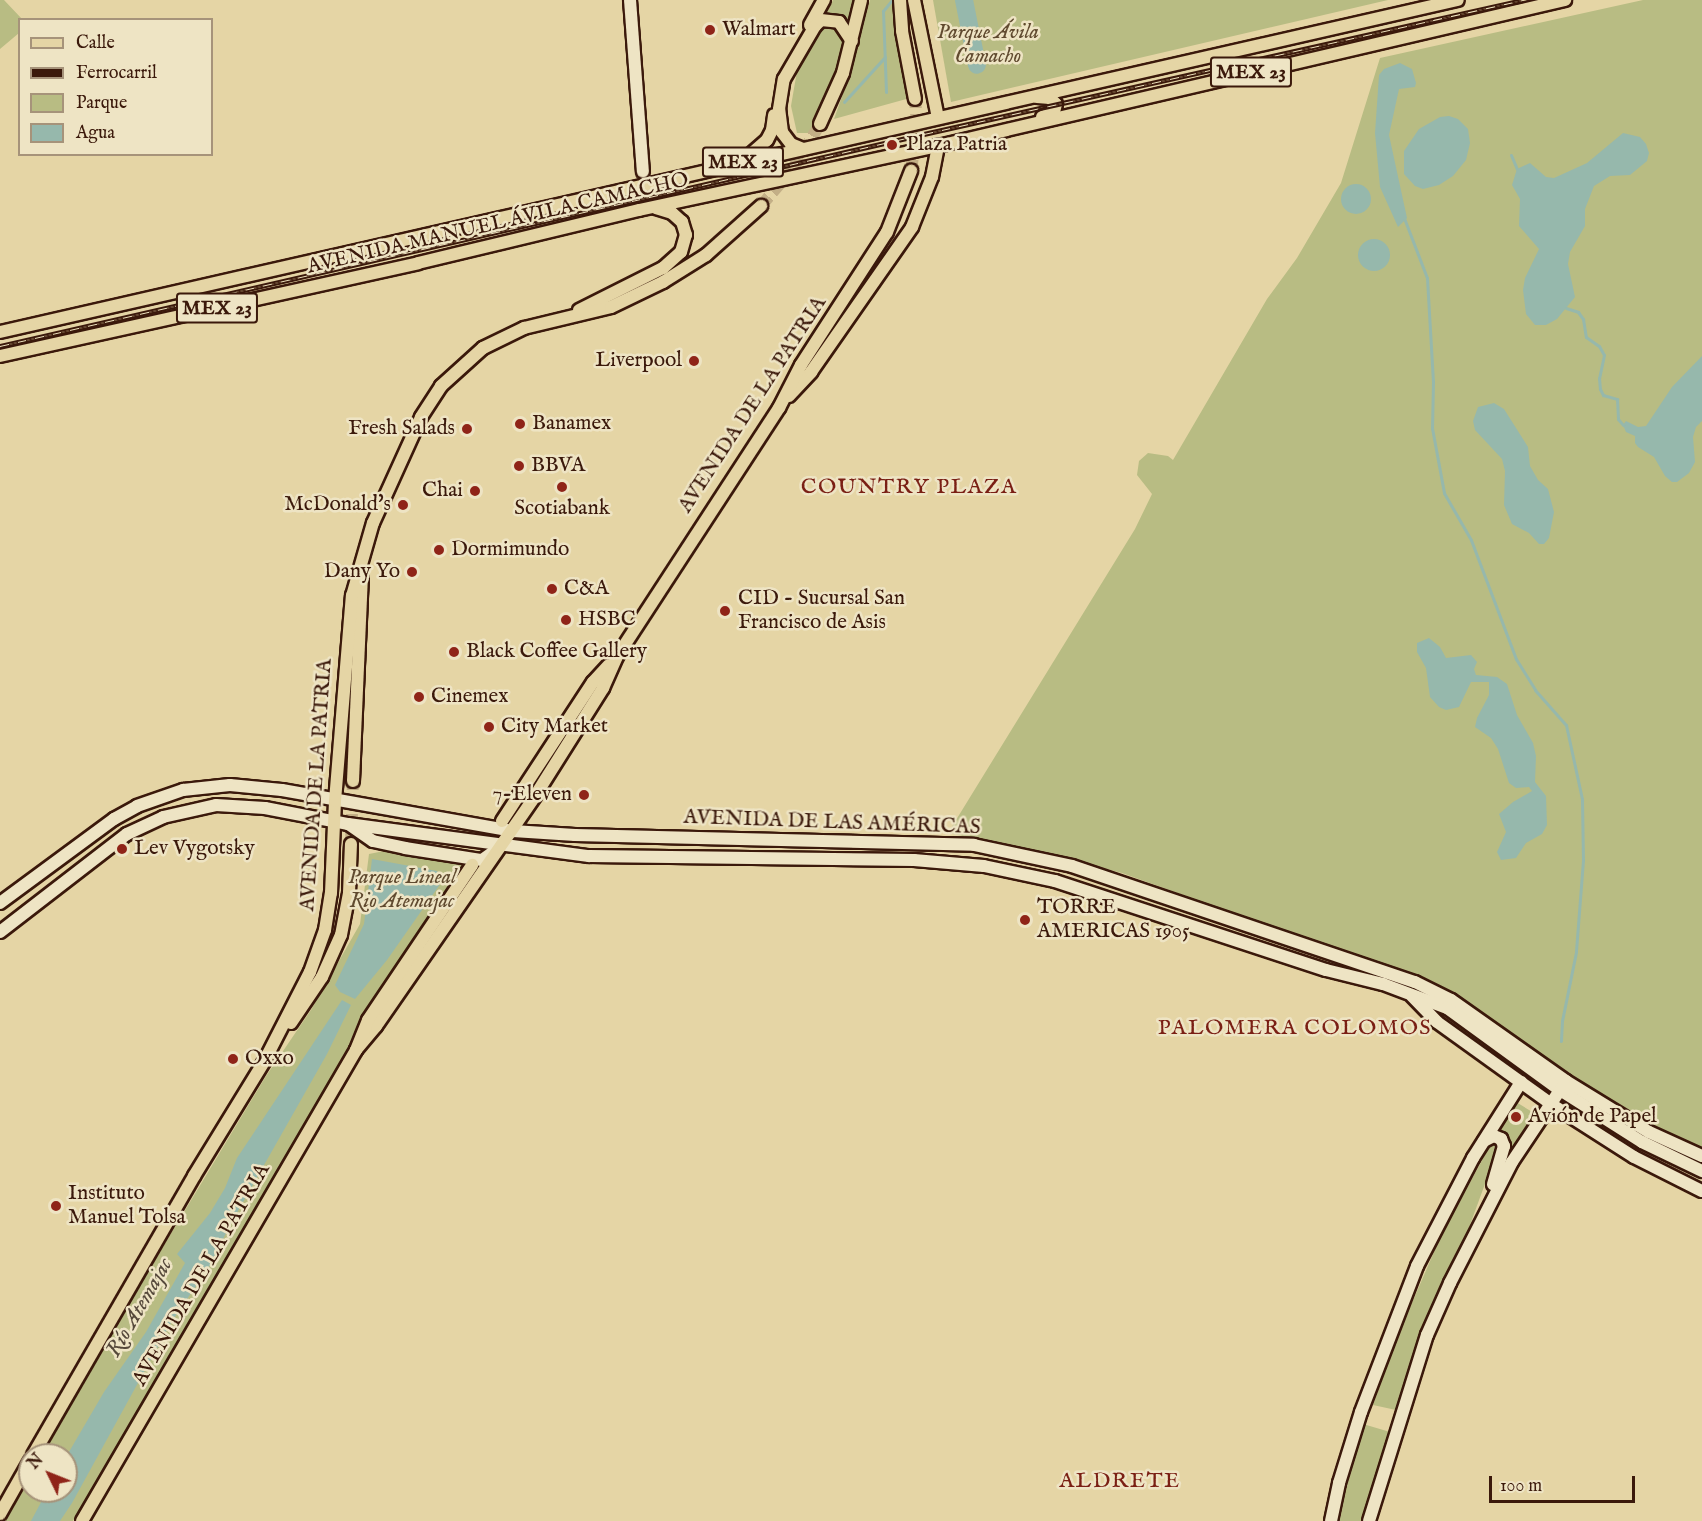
<!DOCTYPE html>
<html>
<head>
<meta charset="utf-8">
<style>
	body { margin:0 }
	#map { position:relative; width:1702px; height:1521px; overflow:hidden; background:#e5d5a5; font-family:"IM FELL English",serif }
	div>[style] { position:absolute }
	.green>* { inset:0; background:#b8bc83 }
	.water>* { inset:0; background:#96b8ac }
	.round { border-radius:50% }
	.stream>* { height:3px; margin:-1.5px; padding:0 1.5px; transform-origin:1.5px; border-radius:1.5px; background:#96b8ac }
	.canal>* { height:10px; margin:-5px; padding:0 5px; transform-origin:5px; border-radius:5px; background:#96b8ac }
	.river>* { height:18px; margin:-9px; padding:0 9px; transform-origin:9px; border-radius:9px; background:#96b8ac }
	.primary-tunnel>* { height:12px; margin-top:-6px; transform-origin:0; background:repeating-linear-gradient(90deg,#c3af86 0 12px,transparent 0 18px) }
	.roads { filter:drop-shadow(2px 0 #3b190b) drop-shadow(-2px 0 #3b190b) drop-shadow(0 2px #3b190b) drop-shadow(0 -2px #3b190b) }
	.secondary>* { height:12px; margin:-6px; padding:0 6px; transform-origin:6px; border-radius:6px; background:#eee4c4 }
	.primary>* { height:12px; margin:-6px; padding:0 6px; transform-origin:6px; border-radius:6px; background:#e5d5a5 }
	.rail>* { height:5px; margin-top:-2.5px; transform-origin:0; background:repeating-linear-gradient(90deg,#eee4c4 0 9px,#3b190b 0 18px); box-sizing:border-box; border-block:2px solid #3b190b }
	.dots>* { width:16px; height:16px; translate:-50% -50%; box-sizing:border-box; border:3px solid #eee4c4; border-radius:50% }
	span { translate:-50% -50%; white-space:nowrap; text-align:center; line-height:1.15; -webkit-text-stroke:5px #eee4c4; paint-order:stroke }
	.shield-label span { padding:2px 4px; background:#eee4c4; border:2px solid; border-radius:4px; -webkit-text-stroke-width:0 }
	.shield-label { font-size:20px; color:#3b190b; font-weight:700 }
	.poi-label { font-size:21px; color:#3b190b }
	.left { translate:0 -50%; text-align:left }
	.right { translate:-100% -50%; text-align:right }
	.park-label { font-size:21px; color:#604a2f; font-style:italic }
	.street-label { font-size:21px; color:#3b190b }
	.neighbourhood-label { font-size:22px; color:#7a1f14; letter-spacing:1.5px }
	.water-label { font-size:22px; color:#56493b; font-style:italic }
	.legend { position:absolute; left:18px; top:18px; width:195px; height:138px; box-sizing:border-box; background:#eee4c4; border:2px solid #a6937a; margin:0; padding:8px 10px; list-style:none; font-size:18px; color:#3b190b }
	.legend li { display:flex; align-items:center; gap:12px; height:30px }
	.legend b { width:30px; border:2px solid #a6937a }
	.north { position:absolute; left:18px; top:1443px; width:60px; height:60px; box-sizing:border-box; background:#eee4c4; border:2px solid #a6937a; border-radius:50%; rotate:313deg; font-size:16px; font-weight:700; line-height:24px; text-align:center; color:#3b190b }
	.north::after { content:''; display:block; margin:auto; width:21px; height:27px; background:#8f2418; clip-path:polygon(50% 0,100% 100%,50% 72%,0 100%) }
	.scale { position:absolute; left:1489px; top:1476px; width:146px; height:27px; box-sizing:border-box; border:3px solid #3b190b; border-top:0; padding-left:8px; font-size:18px; line-height:21px; white-space:nowrap; color:#3b190b; -webkit-text-stroke:4px #eee4c4; paint-order:stroke }
</style>
</head>
<body>
<div id="map">
	<div class="green">
		<i style="clip-path:polygon(0 0,4px 0,22px 19px,20px 20px,19px 33px,0 49px)"></i>
		<i style="clip-path:polygon(833px 0,856px 0,842px 56px,820px 114px,809px 133px,797px 133px,791px 106px,797px 71px)"></i>
		<i style="clip-path:polygon(870px 0,896px 0,897px 38px,910px 98px,834px 119px,850px 74px)"></i>
		<i style="clip-path:polygon(933px 0,1388px 0,951px 102px)"></i>
		<i style="clip-path:polygon(1643px 0,1702px 0,1702px 1164px,1659px 1145px,1616px 1106px,1569px 1077px,1473px 1009px,1453px 992px,1122px 873px,1038px 851px,948px 833px,1135px 529px,1152px 494px,1137px 475px,1139px 461px,1148px 453px,1168px 456px,1173px 460px,1267px 299px,1297px 258px,1341px 183px,1380px 58px)"></i>
		<i style="clip-path:polygon(389px 850px,462px 865px,403px 954px,73px 1521px,5px 1521px,30px 1478px,30px 1491px,66px 1491px,66px 1455px,43px 1455px,105px 1343px,266px 1076px,311px 1010px,360px 924px,369px 854px)"></i>
		<i style="clip-path:polygon(1516px 1102px,1534px 1113px,1505px 1159px,1508px 1141px,1505px 1136px,1497px 1133px)"></i>
		<i style="clip-path:polygon(1492px 1142px,1497px 1143px,1500px 1149px,1493px 1162px,1463px 1244px,1427px 1316px,1396px 1410px,1373px 1405px,1401px 1328px,1441px 1236px)"></i>
		<i style="clip-path:polygon(1363px 1424px,1390px 1432px,1362px 1521px,1338px 1521px)"></i>
	</div>
	<div class="water">
		<i style="clip-path:polygon(960px 0,971px 0,980px 52px,975px 56px)"></i>
		<i style="clip-path:polygon(1400px 63px,1412px 69px,1416px 83px,1415px 87px,1399px 89px,1389px 135px,1407px 218px,1398px 227px,1380px 187px,1375px 133px,1379px 75px,1384px 69px)"></i>
		<i style="clip-path:polygon(1449px 116px,1458px 119px,1468px 129px,1470px 143px,1466px 160px,1453px 176px,1439px 185px,1423px 189px,1415px 186px,1404px 174px,1404px 151px,1419px 129px,1440px 117px)"></i>
		<i style="clip-path:polygon(1623px 133px,1640px 137px,1646px 144px,1649px 153px,1647px 161px,1630px 175px,1610px 176px,1594px 186px,1585px 209px,1585px 226px,1570px 252px,1568px 264px,1575px 297px,1557px 319px,1546px 325px,1535px 325px,1526px 314px,1523px 290px,1525px 278px,1539px 249px,1519px 226px,1520px 199px,1512px 185px,1517px 169px,1530px 163px,1546px 177px,1554px 178px,1587px 163px)"></i>
		<i class="round" style="left:1341px;top:184px;width:30px;height:30px"></i>
		<i class="round" style="left:1358px;top:239px;width:32px;height:32px"></i>
		<i style="clip-path:polygon(1702px 356px,1702px 421px,1696px 427px,1693px 437px,1695px 462px,1689px 473px,1677px 482px,1672px 482px,1665px 476px,1654px 457px,1638px 447px,1635px 443px,1635px 436px,1626px 432px,1623px 425px,1626px 421px,1638px 427px,1646px 426px,1672px 387px)"></i>
		<i style="clip-path:polygon(1494px 403px,1504px 409px,1528px 447px,1530px 466px,1538px 480px,1548px 489px,1554px 512px,1549px 538px,1544px 544px,1539px 544px,1529px 533px,1512px 524px,1504px 505px,1505px 471px,1502px 459px,1475px 430px,1473px 421px,1478px 407px)"></i>
		<i style="clip-path:polygon(1429px 638px,1440px 647px,1446px 658px,1471px 655px,1477px 662px,1474px 669px,1476px 675px,1497px 677px,1507px 684px,1517px 715px,1533px 743px,1536px 756px,1535px 782px,1546px 796px,1547px 825px,1542px 834px,1526px 843px,1516px 858px,1501px 860px,1497px 852px,1506px 832px,1499px 814px,1513px 802px,1532px 791px,1529px 787px,1516px 788px,1509px 783px,1498px 749px,1491px 738px,1475px 727px,1477px 718px,1489px 695px,1489px 682px,1471px 682px,1459px 707px,1446px 710px,1439px 707px,1430px 697px,1426px 668px,1417px 652px,1417px 643px)"></i>
		<i style="clip-path:polygon(372px 859px,437px 871px,443px 880px,387px 960px,355px 999px,340px 992px,335px 985px,364px 924px)"></i>
		<i style="clip-path:polygon(342px 1000px,351px 1005px,327px 1054px,230px 1225px,209px 1267px,172px 1321px,72px 1503px,60px 1521px,31px 1521px,47px 1491px,66px 1491px,66px 1457px,104px 1392px,146px 1332px,185px 1263px,177px 1254px,210px 1213px,225px 1188px,237px 1158px)"></i>
	</div>
	<div class="stream">
		<i style="left:886px;top:92px;width:81px;rotate:-92.1deg"></i>
		<i style="left:883px;top:11px;width:13px;rotate:-51deg"></i>
		<i style="left:844px;top:102px;width:61px;rotate:-47.7deg"></i>
		<i style="left:1511px;top:155px;width:15px;rotate:67deg"></i>
		<i style="left:1404px;top:218px;width:64px;rotate:69deg"></i>
		<i style="left:1427px;top:278px;width:103px;rotate:86.7deg"></i>
		<i style="left:1433px;top:381px;width:47px;rotate:91.2deg"></i>
		<i style="left:1432px;top:428px;width:66px;rotate:79.5deg"></i>
		<i style="left:1444px;top:493px;width:54px;rotate:60.1deg"></i>
		<i style="left:1471px;top:540px;width:127px;rotate:69.3deg"></i>
		<i style="left:1516px;top:659px;width:36px;rotate:58deg"></i>
		<i style="left:1535px;top:690px;width:47px;rotate:48.5deg"></i>
		<i style="left:1566px;top:725px;width:76px;rotate:77.8deg"></i>
		<i style="left:1582px;top:799px;width:61px;rotate:89.1deg"></i>
		<i style="left:1583px;top:860px;width:92px;rotate:94.4deg"></i>
		<i style="left:1576px;top:952px;width:70px;rotate:101.5deg"></i>
		<i style="left:1562px;top:1021px;width:20px;rotate:93deg"></i>
		<i style="left:1566px;top:308px;width:13px;rotate:18deg"></i>
		<i style="left:1578px;top:312px;width:9px;rotate:54deg"></i>
		<i style="left:1583px;top:319px;width:18px;rotate:81deg"></i>
		<i style="left:1586px;top:337px;width:16px;rotate:35deg"></i>
		<i style="left:1599px;top:346px;width:10px;rotate:61deg"></i>
		<i style="left:1604px;top:355px;width:24px;rotate:102deg"></i>
		<i style="left:1599px;top:378px;width:11px;rotate:85deg"></i>
		<i style="left:1600px;top:389px;width:7px;rotate:63deg"></i>
		<i style="left:1603px;top:395px;width:15px;rotate:16deg"></i>
		<i style="left:1617px;top:399px;width:20px;rotate:87deg"></i>
		<i style="left:1618px;top:419px;width:8px;rotate:50deg"></i>
	</div>
	<div class="canal">
		<i style="left:1499px;top:1056px;width:57px;rotate:36.5deg"></i>
	</div>
	<div class="river">
		<i style="left:964px;top:0;width:66px;rotate:78.7deg"></i>
	</div>
	<div class="primary-tunnel">
		<i style="left:911px;top:171px;width:45px;rotate:-82.4deg"></i>
		<i style="left:917px;top:126px;width:27px;rotate:-94deg"></i>
		<i style="left:761px;top:206px;width:51px;rotate:-49.8deg"></i>
		<i style="left:794px;top:167px;width:50px;rotate:-58.8deg"></i>
		<i style="left:351px;top:844px;width:63px;rotate:-88.2deg"></i>
		<i style="left:472px;top:865px;width:53px;rotate:-55.7deg"></i>
	</div>
	<div class="roads">
		<div class="secondary">
			<i style="left:630px;top:0;width:172px;rotate:85.7deg"></i>
			<i style="left:350px;top:825px;width:28px;rotate:35deg"></i>
			<i style="left:373px;top:841px;width:33px;rotate:12deg"></i>
			<i style="left:405px;top:848px;width:78px;rotate:8.9deg"></i>
			<i style="left:482px;top:860px;width:17px;rotate:-36deg"></i>
			<i style="left:0;top:903px;width:142px;rotate:-36.4deg"></i>
			<i style="left:114px;top:819px;width:26px;rotate:-29deg"></i>
			<i style="left:137px;top:806px;width:49px;rotate:-19.2deg"></i>
			<i style="left:183px;top:790px;width:47px;rotate:-6.1deg"></i>
			<i style="left:230px;top:785px;width:52px;rotate:5.5deg"></i>
			<i style="left:282px;top:790px;width:235px;rotate:10.1deg"></i>
			<i style="left:513px;top:831px;width:62px;rotate:3.7deg"></i>
			<i style="left:575px;top:835px;width:399px;rotate:1.4deg"></i>
			<i style="left:974px;top:845px;width:100px;rotate:12.1deg"></i>
			<i style="left:1072px;top:866px;width:362px;rotate:18.7deg"></i>
			<i style="left:1415px;top:982px;width:40px;rotate:26.6deg"></i>
			<i style="left:1451px;top:1000px;width:141px;rotate:35.2deg"></i>
			<i style="left:1566px;top:1081px;width:97px;rotate:31.6deg"></i>
			<i style="left:1649px;top:1132px;width:58px;rotate:24.4deg"></i>
			<i style="left:0;top:932px;width:160px;rotate:-37.7deg"></i>
			<i style="left:127px;top:834px;width:40px;rotate:-25deg"></i>
			<i style="left:163px;top:817px;width:54px;rotate:-12.8deg"></i>
			<i style="left:216px;top:805px;width:49px;rotate:3.5deg"></i>
			<i style="left:265px;top:808px;width:85px;rotate:10.9deg"></i>
			<i style="left:348px;top:824px;width:243px;rotate:7.6deg"></i>
			<i style="left:589px;top:856px;width:325px;rotate:0.7deg"></i>
			<i style="left:914px;top:860px;width:70px;rotate:4.9deg"></i>
			<i style="left:984px;top:866px;width:73px;rotate:11.9deg"></i>
			<i style="left:1055px;top:881px;width:285px;rotate:18.2deg"></i>
			<i style="left:1326px;top:970px;width:59px;rotate:13.8deg"></i>
			<i style="left:1383px;top:984px;width:68px;rotate:20.6deg"></i>
			<i style="left:1447px;top:1008px;width:140px;rotate:36deg"></i>
			<i style="left:1560px;top:1090px;width:97px;rotate:32.4deg"></i>
			<i style="left:1642px;top:1142px;width:67px;rotate:25.8deg"></i>
			<i style="left:1412px;top:996px;width:36px;rotate:46deg"></i>
			<i style="left:1437px;top:1022px;width:140px;rotate:35.7deg"></i>
			<i style="left:1551px;top:1104px;width:98px;rotate:32.6deg"></i>
			<i style="left:1634px;top:1157px;width:76px;rotate:26.6deg"></i>
			<i style="left:1484px;top:1141px;width:11px;rotate:-27deg"></i>
			<i style="left:1494px;top:1136px;width:8px;rotate:23deg"></i>
			<i style="left:1501px;top:1139px;width:8px;rotate:67deg"></i>
			<i style="left:1504px;top:1146px;width:40px;rotate:106deg"></i>
			<i style="left:1331px;top:1521px;width:39px;rotate:-78deg"></i>
			<i style="left:1339px;top:1483px;width:74px;rotate:-72.8deg"></i>
			<i style="left:1361px;top:1412px;width:156px;rotate:-69deg"></i>
			<i style="left:1417px;top:1266px;width:122px;rotate:-62.6deg"></i>
			<i style="left:1473px;top:1158px;width:90px;rotate:-57.7deg"></i>
			<i style="left:1369px;top:1521px;width:195px;rotate:-72.7deg"></i>
			<i style="left:1427px;top:1335px;width:57px;rotate:-66.1deg"></i>
			<i style="left:1450px;top:1283px;width:136px;rotate:-62.9deg"></i>
			<i style="left:1512px;top:1162px;width:94px;rotate:-56.3deg"></i>
		</div>
		<div class="primary">
			<i style="left:900px;top:0;width:31px;rotate:86deg"></i>
			<i style="left:902px;top:31px;width:69px;rotate:79.2deg"></i>
			<i style="left:914px;top:0;width:120px;rotate:78.5deg"></i>
			<i style="left:810px;top:25px;width:29px;rotate:-61deg"></i>
			<i style="left:1037px;top:97px;width:13px;rotate:4deg"></i>
			<i style="left:1050px;top:98px;width:8px;rotate:45deg"></i>
			<i style="left:1056px;top:104px;width:8px;rotate:104deg"></i>
			<i style="left:1054px;top:112px;width:13px;rotate:157deg"></i>
			<i style="left:820px;top:124px;width:56px;rotate:-65.7deg"></i>
			<i style="left:843px;top:73px;width:75px;rotate:-76.1deg"></i>
			<i style="left:803px;top:149px;width:13px;rotate:-157deg"></i>
			<i style="left:791px;top:144px;width:15px;rotate:-127deg"></i>
			<i style="left:782px;top:132px;width:23px;rotate:-97deg"></i>
			<i style="left:779px;top:109px;width:30px;rotate:-81deg"></i>
			<i style="left:784px;top:79px;width:61px;rotate:-59.7deg"></i>
			<i style="left:815px;top:26px;width:8px;rotate:-45deg"></i>
			<i style="left:821px;top:20px;width:18px;rotate:6deg"></i>
			<i style="left:839px;top:22px;width:23px;rotate:56deg"></i>
			<i style="left:744px;top:160px;width:30px;rotate:-41deg"></i>
			<i style="left:767px;top:140px;width:11px;rotate:-63deg"></i>
			<i style="left:772px;top:130px;width:15px;rotate:-82deg"></i>
			<i style="left:579px;top:310px;width:94px;rotate:-26.6deg"></i>
			<i style="left:663px;top:268px;width:24px;rotate:-42deg"></i>
			<i style="left:681px;top:252px;width:18px;rotate:-74deg"></i>
			<i style="left:686px;top:235px;width:14px;rotate:-107deg"></i>
			<i style="left:682px;top:222px;width:13px;rotate:-138deg"></i>
			<i style="left:672px;top:213px;width:17px;rotate:-163deg"></i>
			<i style="left:0;top:332px;width:1495px;rotate:-12.83deg"></i>
			<i style="left:0;top:356px;width:428px;rotate:-12.5deg"></i>
			<i style="left:418px;top:263px;width:227px;rotate:-13.5deg"></i>
			<i style="left:639px;top:210px;width:306px;rotate:-12.1deg"></i>
			<i style="left:938px;top:146px;width:644px;rotate:-13.11deg"></i>
			<i style="left:789px;top:396px;width:33px;rotate:-47deg"></i>
			<i style="left:811px;top:372px;width:177px;rotate:-55.1deg"></i>
			<i style="left:912px;top:227px;width:54px;rotate:-68.2deg"></i>
			<i style="left:932px;top:177px;width:32px;rotate:-79deg"></i>
			<i style="left:353px;top:781px;width:203px;rotate:-87.5deg"></i>
			<i style="left:502px;top:821px;width:166px;rotate:-56.8deg"></i>
			<i style="left:593px;top:682px;width:23px;rotate:-47deg"></i>
			<i style="left:291px;top:1023px;width:55px;rotate:-56deg"></i>
			<i style="left:322px;top:977px;width:46px;rotate:-65.7deg"></i>
			<i style="left:341px;top:935px;width:43px;rotate:-79.2deg"></i>
			<i style="left:349px;top:893px;width:49px;rotate:-87.7deg"></i>
			<i style="left:356px;top:1050px;width:31px;rotate:-50deg"></i>
			<i style="left:376px;top:1026px;width:280px;rotate:-55.3deg"></i>
			<i style="left:535px;top:796px;width:128px;rotate:-57.8deg"></i>
			<i style="left:603px;top:688px;width:36px;rotate:-66deg"></i>
			<i style="left:618px;top:655px;width:295px;rotate:-56.9deg"></i>
			<i style="left:779px;top:408px;width:48px;rotate:-62.9deg"></i>
			<i style="left:801px;top:365px;width:158px;rotate:-57.1deg"></i>
			<i style="left:887px;top:232px;width:66px;rotate:-68.5deg"></i>
			<i style="left:267px;top:1056px;width:94px;rotate:-62.9deg"></i>
			<i style="left:310px;top:972px;width:45px;rotate:-70.3deg"></i>
			<i style="left:325px;top:930px;width:37px;rotate:-81deg"></i>
			<i style="left:331px;top:893px;width:92px;rotate:-87.5deg"></i>
			<i style="left:335px;top:801px;width:206px;rotate:-85.3deg"></i>
			<i style="left:352px;top:596px;width:76px;rotate:-74deg"></i>
			<i style="left:373px;top:523px;width:116px;rotate:-65.6deg"></i>
			<i style="left:421px;top:417px;width:37px;rotate:-57deg"></i>
			<i style="left:441px;top:386px;width:57px;rotate:-42.1deg"></i>
			<i style="left:483px;top:348px;width:46px;rotate:-26deg"></i>
			<i style="left:524px;top:328px;width:89px;rotate:-13.6deg"></i>
			<i style="left:611px;top:307px;width:58px;rotate:-25.7deg"></i>
			<i style="left:663px;top:282px;width:51px;rotate:-32.1deg"></i>
			<i style="left:706px;top:255px;width:74px;rotate:-41.7deg"></i>
			<i style="left:33px;top:1455px;width:322px;rotate:-60deg"></i>
			<i style="left:194px;top:1176px;width:145px;rotate:-58.5deg"></i>
			<i style="left:0;top:1514px;width:61px;rotate:-60.5deg"></i>
			<i style="left:82px;top:1521px;width:545px;rotate:-59.81deg"></i>
			<i style="left:356px;top:1050px;width:32px;rotate:-68deg"></i>
			<i style="left:368px;top:1020px;width:187px;rotate:-56.1deg"></i>
		</div>
	</div>
	<div class="rail">
		<i style="left:0;top:346px;width:948px;rotate:-12.92deg"></i>
		<i style="left:924px;top:134px;width:614px;rotate:-12.61deg"></i>
	</div>
	<div class="dots">
		<i style="left:710px;top:30px;background:#8f2418"></i>
		<i style="left:892px;top:145px;background:#8f2418"></i>
		<i style="left:694px;top:361px;background:#8f2418"></i>
		<i style="left:520px;top:424px;background:#8f2418"></i>
		<i style="left:467px;top:429px;background:#8f2418"></i>
		<i style="left:519px;top:466px;background:#8f2418"></i>
		<i style="left:562px;top:487px;background:#8f2418"></i>
		<i style="left:475px;top:491px;background:#8f2418"></i>
		<i style="left:403px;top:505px;background:#8f2418"></i>
		<i style="left:439px;top:550px;background:#8f2418"></i>
		<i style="left:412px;top:572px;background:#8f2418"></i>
		<i style="left:552px;top:589px;background:#8f2418"></i>
		<i style="left:725px;top:611px;background:#8f2418"></i>
		<i style="left:566px;top:620px;background:#8f2418"></i>
		<i style="left:454px;top:652px;background:#8f2418"></i>
		<i style="left:419px;top:697px;background:#8f2418"></i>
		<i style="left:489px;top:727px;background:#8f2418"></i>
		<i style="left:584px;top:795px;background:#8f2418"></i>
		<i style="left:122px;top:849px;background:#8f2418"></i>
		<i style="left:1025px;top:920px;background:#8f2418"></i>
		<i style="left:233px;top:1059px;background:#8f2418"></i>
		<i style="left:1516px;top:1117px;background:#8f2418"></i>
		<i style="left:56px;top:1206px;background:#8f2418"></i>
	</div>
	<div class="shield-label">
		<span style="left:1251px;top:72px">MEX 23</span>
		<span style="left:743px;top:162px">MEX 23</span>
		<span style="left:217px;top:308px">MEX 23</span>
	</div>
	<div class="poi-label">
		<span class="left" style="left:722px;top:30px">Walmart</span>
		<span class="left" style="left:906px;top:145px">Plaza Patria</span>
		<span class="right" style="left:682px;top:361px">Liverpool</span>
		<span class="left" style="left:532px;top:424px">Banamex</span>
		<span class="right" style="left:455px;top:429px">Fresh Salads</span>
		<span class="left" style="left:531px;top:466px">BBVA</span>
		<span class="right" style="left:463px;top:491px">Chai</span>
		<span class="right" style="left:391px;top:505px">McDonald's</span>
		<span style="left:562px;top:509px">Scotiabank</span>
		<span class="left" style="left:451px;top:550px">Dormimundo</span>
		<span class="right" style="left:400px;top:572px">Dany Yo</span>
		<span class="left" style="left:564px;top:589px">C&amp;A</span>
		<span class="left" style="left:738px;top:611px">CID - Sucursal San<br>Francisco de Asis</span>
		<span class="left" style="left:578px;top:620px">HSBC</span>
		<span class="left" style="left:466px;top:652px">Black Coffee Gallery</span>
		<span class="left" style="left:431px;top:697px">Cinemex</span>
		<span class="left" style="left:501px;top:727px">City Market</span>
		<span class="right" style="left:572px;top:795px">7-Eleven</span>
		<span class="left" style="left:134px;top:849px">Lev Vygotsky</span>
		<span class="left" style="left:1037px;top:920px">TORRE<br>AMERICAS 1905</span>
		<span class="left" style="left:245px;top:1059px">Oxxo</span>
		<span class="left" style="left:1528px;top:1117px">Avión de Papel</span>
		<span class="left" style="left:68px;top:1206px">Instituto<br>Manuel Tolsa</span>
	</div>
	<div class="park-label">
		<span style="left:988px;top:45px">Parque Ávila<br>Camacho</span>
		<span style="left:402px;top:890px">Parque Lineal<br>Rio Atemajac</span>
	</div>
	<div class="street-label">
		<span style="left:498px;top:224px;rotate:-13deg">AVENIDA MANUEL ÁVILA CAMACHO</span>
		<span style="left:753px;top:405px;rotate:-57deg">AVENIDA DE LA PATRIA</span>
		<span style="left:317px;top:785px;rotate:-86deg">AVENIDA DE LA PATRIA</span>
		<span style="left:832px;top:823px;rotate:2deg">AVENIDA DE LAS AMÉRICAS</span>
		<span style="left:202px;top:1275px;rotate:-60deg">AVENIDA DE LA PATRIA</span>
	</div>
	<div class="neighbourhood-label">
		<span style="left:909px;top:488px">COUNTRY PLAZA</span>
		<span style="left:1295px;top:1029px">PALOMERA COLOMOS</span>
		<span style="left:1120px;top:1482px">ALDRETE</span>
	</div>
	<div class="water-label">
		<span style="left:140px;top:1308px;rotate:-60deg">Río Atemajac</span>
	</div>
	<ul class="legend">
	<li><b style="height:8px;background:#e5d5a5"></b>Calle</li>
	<li><b style="height:8px;background:#3b190b"></b>Ferrocarril</li>
	<li><b style="height:16px;background:#b8bc83"></b>Parque</li>
	<li><b style="height:16px;background:#96b8ac"></b>Agua</li>
	</ul>
	<div class="north">N</div>
	<div class="scale">100 m</div>
</div>
</body>
</html>
